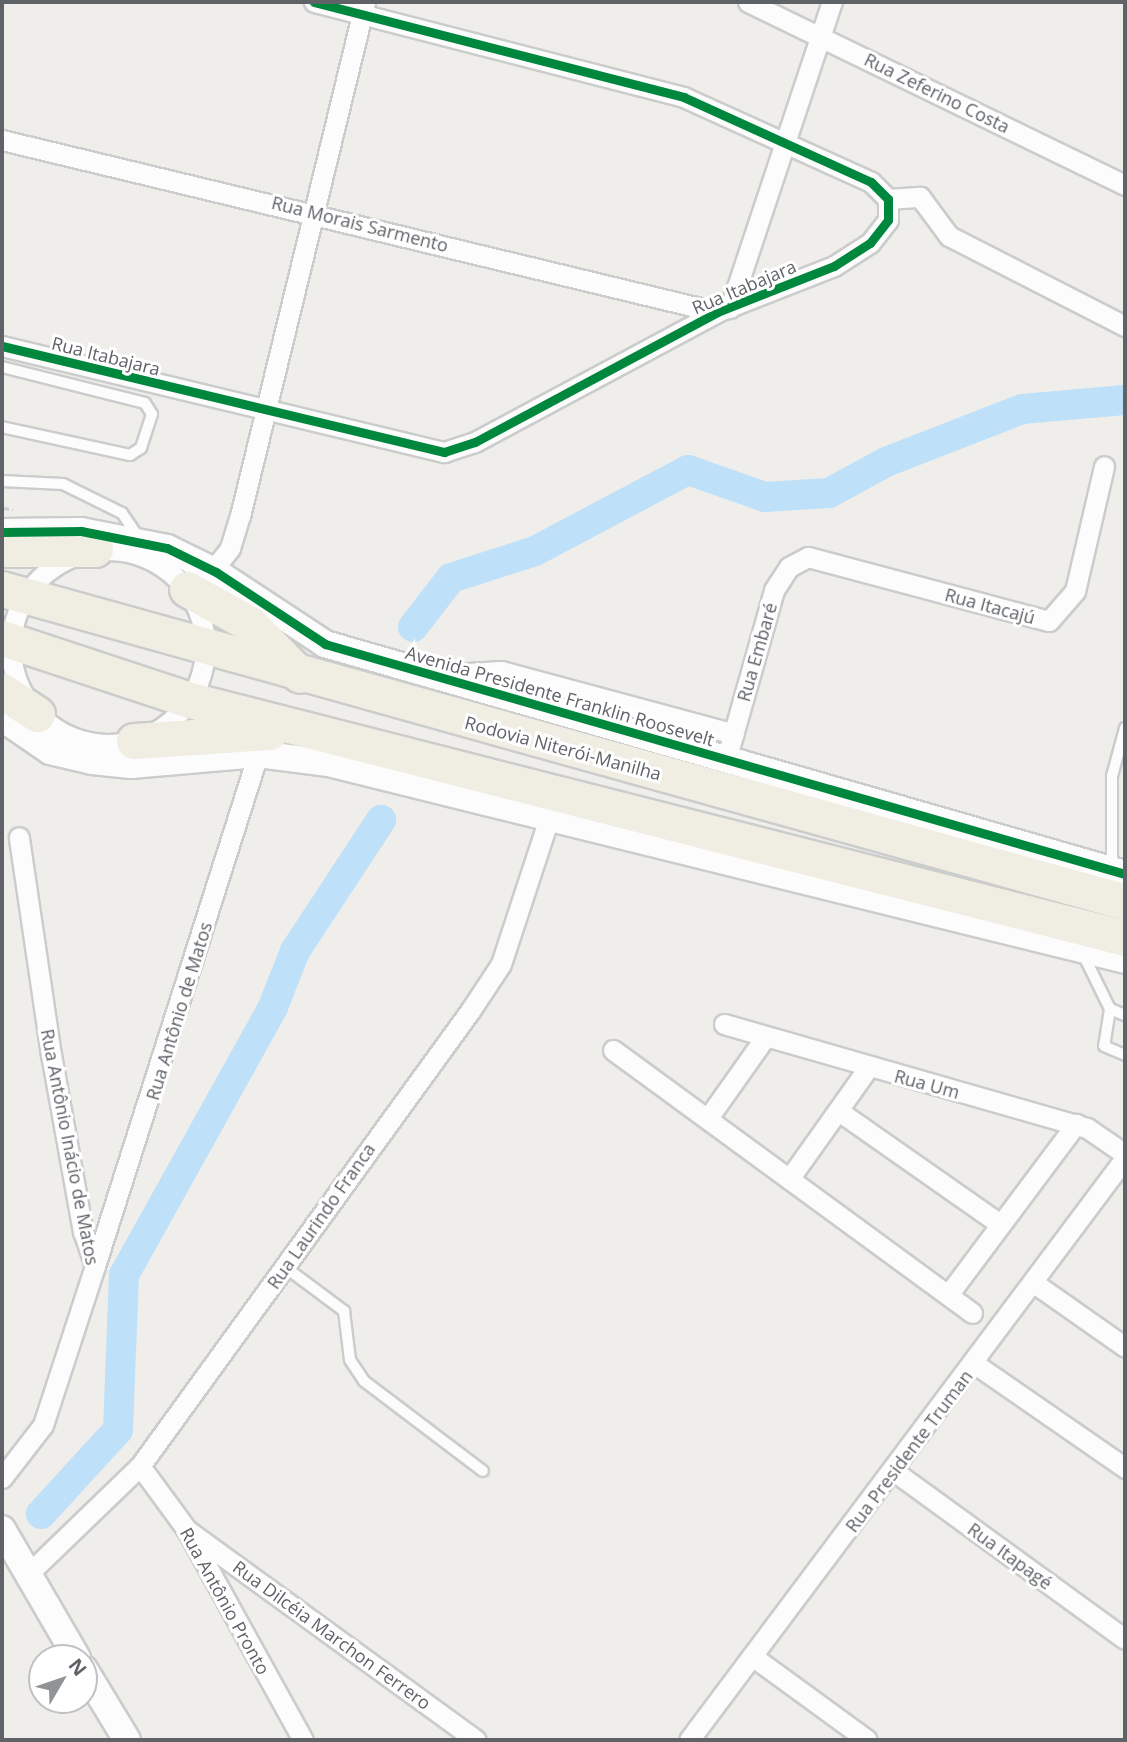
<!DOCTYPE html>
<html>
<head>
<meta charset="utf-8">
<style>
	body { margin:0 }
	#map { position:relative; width:1127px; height:1742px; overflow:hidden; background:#efeeea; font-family:"Open Sans",sans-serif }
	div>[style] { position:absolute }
	.river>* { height:30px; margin:-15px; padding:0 15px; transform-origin:15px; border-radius:15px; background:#bfe0f9 }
	.path>* { height:2.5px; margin-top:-1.25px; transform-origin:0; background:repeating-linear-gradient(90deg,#cacfcc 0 7px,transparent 0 10.5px) }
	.roads { filter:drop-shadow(2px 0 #cbcccc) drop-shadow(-2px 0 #cbcccc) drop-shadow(0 2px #cbcccc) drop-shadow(0 -2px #cbcccc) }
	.lane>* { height:10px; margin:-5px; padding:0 5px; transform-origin:5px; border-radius:5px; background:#fdfcfc }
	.street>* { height:19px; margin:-9.5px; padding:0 9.5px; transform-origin:9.5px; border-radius:9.5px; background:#fdfcfc }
	.street>.ring { margin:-9.5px; padding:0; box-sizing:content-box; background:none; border:19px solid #fdfcfc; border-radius:50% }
	.secondary>* { height:26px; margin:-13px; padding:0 13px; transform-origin:13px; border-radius:13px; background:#fdfcfc }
	.highway>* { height:35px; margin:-17.5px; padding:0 17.5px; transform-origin:17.5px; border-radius:17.5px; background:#f0ede3 }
	.cycleway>* { height:9px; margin:-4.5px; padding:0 4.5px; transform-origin:4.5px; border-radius:4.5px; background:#00873e }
	span { translate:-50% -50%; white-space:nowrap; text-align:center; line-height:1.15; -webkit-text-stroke:6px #fff; paint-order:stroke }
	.street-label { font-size:18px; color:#5f6368 }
	.frame { position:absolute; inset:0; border:4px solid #5f6368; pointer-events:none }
	.north { position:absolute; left:28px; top:1644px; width:70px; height:70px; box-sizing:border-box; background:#fff; border:2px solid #bfc1c3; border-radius:50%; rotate:51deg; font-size:19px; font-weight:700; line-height:28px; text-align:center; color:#5f6368 }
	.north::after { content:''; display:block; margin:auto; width:24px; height:32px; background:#919496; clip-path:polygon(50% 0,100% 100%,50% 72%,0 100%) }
</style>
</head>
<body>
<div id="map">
	<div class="river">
		<i style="left:413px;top:627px;width:62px;rotate:-52.2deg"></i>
		<i style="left:451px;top:578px;width:88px;rotate:-17.8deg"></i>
		<i style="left:535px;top:551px;width:173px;rotate:-27.9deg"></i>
		<i style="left:688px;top:470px;width:82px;rotate:19.3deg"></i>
		<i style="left:765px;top:497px;width:64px;rotate:-3.6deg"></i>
		<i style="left:829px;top:493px;width:65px;rotate:-28.5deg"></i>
		<i style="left:886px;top:462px;width:146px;rotate:-21.3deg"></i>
		<i style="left:1022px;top:409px;width:103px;rotate:-5deg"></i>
		<i style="left:41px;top:1514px;width:114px;rotate:-47.5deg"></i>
		<i style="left:118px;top:1430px;width:155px;rotate:-87.8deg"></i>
		<i style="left:124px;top:1275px;width:307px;rotate:-60.9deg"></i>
		<i style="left:273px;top:1007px;width:60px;rotate:-68.6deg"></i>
		<i style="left:295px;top:951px;width:157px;rotate:-56.7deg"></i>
	</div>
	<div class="path">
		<i style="left:2px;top:508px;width:11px;rotate:5deg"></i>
	</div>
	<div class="roads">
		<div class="lane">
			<i style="left:2px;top:367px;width:147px;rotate:14.1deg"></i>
			<i style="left:145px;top:403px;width:13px;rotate:58deg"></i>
			<i style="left:152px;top:414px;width:36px;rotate:108deg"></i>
			<i style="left:141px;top:448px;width:13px;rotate:148deg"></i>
			<i style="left:130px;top:455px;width:131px;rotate:-167.7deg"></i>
			<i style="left:2px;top:481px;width:61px;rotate:2.8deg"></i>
			<i style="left:63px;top:484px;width:66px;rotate:26.2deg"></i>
			<i style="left:122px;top:513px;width:30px;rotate:56deg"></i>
			<i style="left:1112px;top:870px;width:94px;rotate:-90deg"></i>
			<i style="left:1112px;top:776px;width:50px;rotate:-74.8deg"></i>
			<i style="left:1082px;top:952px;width:64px;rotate:63.8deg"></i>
			<i style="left:1110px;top:1009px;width:37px;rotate:99deg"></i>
			<i style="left:1104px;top:1046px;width:23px;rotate:23deg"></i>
			<i style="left:1110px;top:1009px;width:16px;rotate:22deg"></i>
			<i style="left:285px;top:1267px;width:74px;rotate:36.7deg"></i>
			<i style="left:344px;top:1311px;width:49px;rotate:83deg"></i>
			<i style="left:350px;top:1360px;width:25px;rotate:56deg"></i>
			<i style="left:364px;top:1381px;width:149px;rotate:37.1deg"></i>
		</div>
		<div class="street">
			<i style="left:748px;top:2px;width:419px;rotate:25.9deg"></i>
			<i style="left:2px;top:140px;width:735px;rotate:13.53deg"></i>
			<i style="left:888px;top:199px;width:32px;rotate:-4deg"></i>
			<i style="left:920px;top:197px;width:49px;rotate:53.4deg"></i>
			<i style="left:949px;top:236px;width:198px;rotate:27.1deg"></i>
			<i style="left:730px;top:308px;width:323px;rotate:-71.6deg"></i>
			<i style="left:2px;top:346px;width:455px;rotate:13.5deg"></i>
			<i style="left:444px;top:452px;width:33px;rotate:-18deg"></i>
			<i style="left:475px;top:442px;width:275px;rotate:-28.2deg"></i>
			<i style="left:717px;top:312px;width:126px;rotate:-21.5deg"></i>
			<i style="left:834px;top:266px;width:43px;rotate:-32.6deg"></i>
			<i style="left:870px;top:243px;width:29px;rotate:-52deg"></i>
			<i style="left:888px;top:220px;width:21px;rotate:-90deg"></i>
			<i style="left:888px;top:199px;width:24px;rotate:-135deg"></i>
			<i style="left:871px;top:182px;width:205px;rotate:-155.6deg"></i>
			<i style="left:684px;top:97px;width:382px;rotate:-165.6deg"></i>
			<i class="ring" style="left:11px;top:550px;width:175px;height:175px"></i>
			<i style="left:206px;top:579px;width:39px;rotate:-52deg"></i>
			<i style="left:230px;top:548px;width:34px;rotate:-73deg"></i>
			<i style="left:240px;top:516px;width:529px;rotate:-76.33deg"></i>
			<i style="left:436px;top:675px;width:65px;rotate:-3.5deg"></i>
			<i style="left:501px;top:671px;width:241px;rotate:15.1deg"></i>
			<i style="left:726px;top:760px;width:177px;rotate:-74.2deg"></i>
			<i style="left:774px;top:590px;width:27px;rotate:-57deg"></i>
			<i style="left:789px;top:567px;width:21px;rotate:-28deg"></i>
			<i style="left:808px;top:557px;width:249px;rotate:14.9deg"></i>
			<i style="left:1049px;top:621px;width:40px;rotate:-49deg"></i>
			<i style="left:1075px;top:591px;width:128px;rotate:-76.9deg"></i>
			<i style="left:724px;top:1024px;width:378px;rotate:16deg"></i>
			<i style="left:1087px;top:1128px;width:46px;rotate:34.4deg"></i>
			<i style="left:613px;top:1050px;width:445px;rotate:36.2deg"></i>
			<i style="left:840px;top:1112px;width:195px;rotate:35deg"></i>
			<i style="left:708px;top:1118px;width:97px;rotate:-54.7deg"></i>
			<i style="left:789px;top:1179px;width:136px;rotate:-54.6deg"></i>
			<i style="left:95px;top:1266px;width:537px;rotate:-72.34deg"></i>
			<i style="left:1034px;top:1283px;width:111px;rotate:35.1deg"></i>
			<i style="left:948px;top:1295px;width:214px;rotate:-53.2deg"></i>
			<i style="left:975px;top:1364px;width:183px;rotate:34.7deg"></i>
			<i style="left:140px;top:1466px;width:79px;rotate:53.7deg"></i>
			<i style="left:187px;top:1530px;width:240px;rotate:61.1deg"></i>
			<i style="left:895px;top:1472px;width:284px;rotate:36deg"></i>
			<i style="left:2px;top:1478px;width:67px;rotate:-52.3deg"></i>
			<i style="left:43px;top:1425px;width:167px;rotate:-71.9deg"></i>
			<i style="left:95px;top:1266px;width:36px;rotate:-109deg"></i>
			<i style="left:83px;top:1232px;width:180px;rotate:-100.2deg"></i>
			<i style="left:51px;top:1055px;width:220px;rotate:-98.4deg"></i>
			<i style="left:187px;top:1530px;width:357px;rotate:36deg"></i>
			<i style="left:28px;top:1574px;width:156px;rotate:-44deg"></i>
			<i style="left:140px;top:1466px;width:562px;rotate:-54.05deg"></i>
			<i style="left:470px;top:1011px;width:56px;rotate:-56.6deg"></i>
			<i style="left:501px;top:964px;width:154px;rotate:-71.8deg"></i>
			<i style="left:752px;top:1656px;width:142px;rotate:36.1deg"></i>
			<i style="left:689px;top:1740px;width:727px;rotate:-53.16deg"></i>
		</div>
		<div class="secondary">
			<i style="left:2px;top:532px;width:79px;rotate:-0.7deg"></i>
			<i style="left:81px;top:531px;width:88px;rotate:11.2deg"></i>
			<i style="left:167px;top:548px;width:55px;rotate:26.1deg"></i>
			<i style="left:216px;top:572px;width:131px;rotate:33.4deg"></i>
			<i style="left:325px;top:644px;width:832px;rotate:16.04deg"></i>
			<i style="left:2px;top:718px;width:58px;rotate:34.5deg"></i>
			<i style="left:50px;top:751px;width:43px;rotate:13.4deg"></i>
			<i style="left:92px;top:761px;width:39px;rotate:6deg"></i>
			<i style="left:131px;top:765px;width:127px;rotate:-5deg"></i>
			<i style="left:258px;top:754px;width:71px;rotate:7.3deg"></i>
			<i style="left:328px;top:763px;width:821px;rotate:13.88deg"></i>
			<i style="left:2px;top:1529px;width:149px;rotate:59.8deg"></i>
			<i style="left:84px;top:1669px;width:83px;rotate:58.8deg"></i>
		</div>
		<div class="highway">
			<i style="left:2px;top:549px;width:93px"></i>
			<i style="left:2px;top:589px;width:1166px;rotate:15.57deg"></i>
			<i style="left:187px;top:589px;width:72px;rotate:29.1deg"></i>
			<i style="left:250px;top:624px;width:71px;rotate:45.6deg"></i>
			<i style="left:2px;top:638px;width:198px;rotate:18.3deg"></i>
			<i style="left:190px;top:700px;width:965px;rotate:14.28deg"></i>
			<i style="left:2px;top:691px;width:42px;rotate:33.3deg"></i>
			<i style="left:134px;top:741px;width:136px;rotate:-3.8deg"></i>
		</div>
	</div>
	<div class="cycleway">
		<i style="left:2px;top:346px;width:455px;rotate:13.5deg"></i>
		<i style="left:444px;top:452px;width:33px;rotate:-18deg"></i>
		<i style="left:475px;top:442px;width:275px;rotate:-28.2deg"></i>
		<i style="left:717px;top:312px;width:126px;rotate:-21.5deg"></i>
		<i style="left:834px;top:266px;width:43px;rotate:-32.6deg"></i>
		<i style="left:870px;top:243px;width:29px;rotate:-52deg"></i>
		<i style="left:888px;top:220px;width:21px;rotate:-90deg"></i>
		<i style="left:888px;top:199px;width:24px;rotate:-135deg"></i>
		<i style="left:871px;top:182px;width:205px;rotate:-155.6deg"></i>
		<i style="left:684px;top:97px;width:382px;rotate:-165.6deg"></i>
		<i style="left:2px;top:532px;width:79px;rotate:-0.7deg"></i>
		<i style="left:81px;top:531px;width:88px;rotate:11.2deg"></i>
		<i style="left:167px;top:548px;width:55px;rotate:26.1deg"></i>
		<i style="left:216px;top:572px;width:131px;rotate:33.4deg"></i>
		<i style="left:325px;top:644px;width:832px;rotate:16.04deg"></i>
	</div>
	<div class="street-label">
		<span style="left:937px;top:93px;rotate:26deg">Rua Zeferino Costa</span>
		<span style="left:360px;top:224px;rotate:14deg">Rua Morais Sarmento</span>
		<span style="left:744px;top:287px;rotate:-23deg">Rua Itabajara</span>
		<span style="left:106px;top:356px;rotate:14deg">Rua Itabajara</span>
		<span style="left:990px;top:606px;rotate:15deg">Rua Itacajú</span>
		<span style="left:757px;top:652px;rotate:-74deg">Rua Embaré</span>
		<span style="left:560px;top:696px;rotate:16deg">Avenida Presidente Franklin Roosevelt</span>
		<span style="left:563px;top:748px;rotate:15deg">Rodovia Niterói-Manilha</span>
		<span style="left:179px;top:1011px;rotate:-73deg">Rua Antônio de Matos</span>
		<span style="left:927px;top:1084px;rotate:15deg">Rua Um</span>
		<span style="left:70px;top:1147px;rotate:79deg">Rua Antônio Inácio de Matos</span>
		<span style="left:321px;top:1216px;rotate:-55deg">Rua Laurindo Franca</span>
		<span style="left:909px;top:1451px;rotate:-53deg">Rua Presidente Truman</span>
		<span style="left:1010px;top:1556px;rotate:36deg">Rua Itapagé</span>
		<span style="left:225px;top:1601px;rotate:61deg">Rua Antônio Pronto</span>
		<span style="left:332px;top:1635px;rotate:36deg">Rua Dilcéia Marchon Ferrero</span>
	</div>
	<div class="frame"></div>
	<div class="north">N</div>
</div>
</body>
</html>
